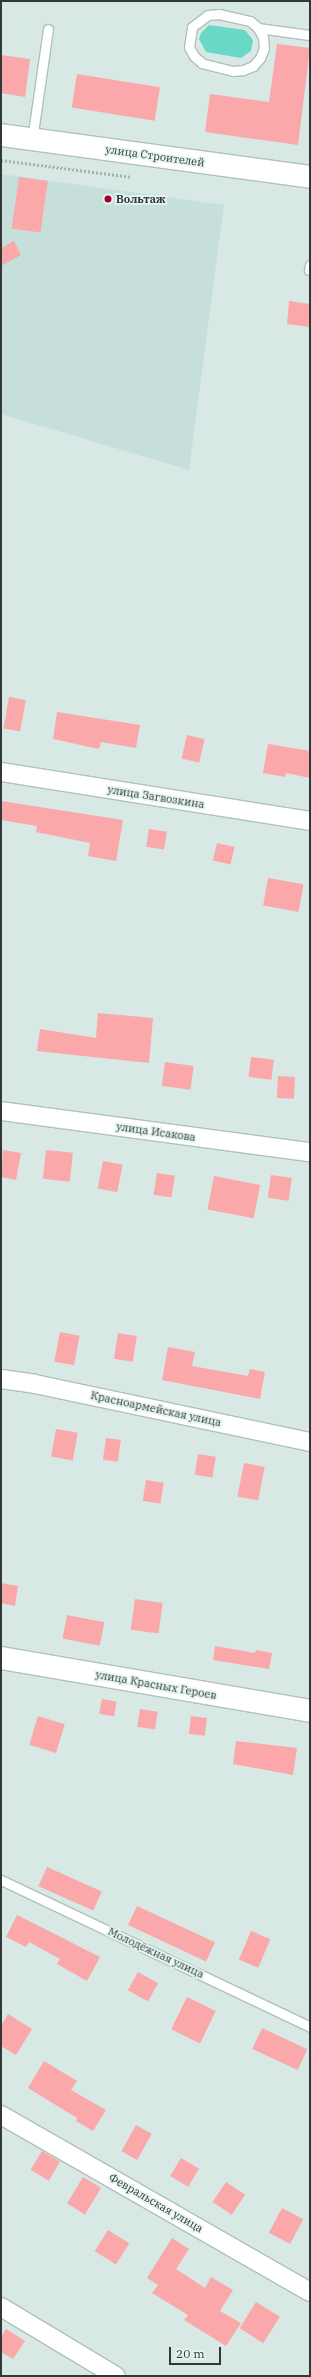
<!DOCTYPE html>
<html>
<head>
<meta charset="utf-8">
<style>
	body { margin:0 }
	#map { position:relative; width:311px; height:2377px; overflow:hidden; background:#d8e8e5; font-family:"IBM Plex Serif",serif }
	div>[style] { position:absolute }
	.built>* { inset:0; background:#c6dfda }
	.green>* { inset:0; background:#69d8c7 }
	.building>* { inset:0; background:#faa8aa; transform-origin:0 0 }
	.path>* { height:2.5px; margin-top:-1.25px; transform-origin:0; background:repeating-linear-gradient(90deg,#a5b2b0 0 2px,transparent 0 4px) }
	.roads { filter:drop-shadow(1px 0 #b0c0bc) drop-shadow(-1px 0 #b0c0bc) drop-shadow(0 1px #b0c0bc) drop-shadow(0 -1px #b0c0bc) }
	.service>* { height:9px; margin:-4.5px; padding:0 4.5px; transform-origin:4.5px; border-radius:4.5px; background:#fff }
	.minor>* { height:18px; margin:-9px; padding:0 9px; transform-origin:9px; border-radius:9px; background:#fff }
	.secondary>* { height:22px; margin:-11px; padding:0 11px; transform-origin:11px; border-radius:11px; background:#fff }
	.dots>* { width:11px; height:11px; translate:-50% -50%; box-sizing:border-box; border:2px solid #e5f5f2; border-radius:50% }
	span { translate:-50% -50%; white-space:nowrap; text-align:center; line-height:1.15; -webkit-text-stroke:3.5px #e5f5f2; paint-order:stroke }
	.street-label { font-size:11px; color:#323837 }
	.poi-label { font-size:11px; color:#323837; font-weight:700 }
	.left { translate:0 -50%; text-align:left }
	.frame { position:absolute; inset:0; border:2px solid #323837; pointer-events:none }
	.scale { position:absolute; left:169px; top:2347px; width:52px; height:18px; box-sizing:border-box; border:2px solid #323837; border-top:0; padding-left:5px; font-size:12px; line-height:14px; white-space:nowrap; color:#323837; -webkit-text-stroke:3px #e5f5f2; paint-order:stroke }
</style>
</head>
<body>
<div id="map">
	<div class="built">
		<i style="clip-path:polygon(1px 174px,224px 205px,189px 470px,1px 414px)"></i>
	</div>
	<div class="green">
		<i style="clip-path:polygon(209px 25px,245px 30px,253px 40px,251px 51px,241px 58px,206px 52px,199px 39px,201px 33px)"></i>
	</div>
	<div class="building">
		<i style="clip-path:polygon(277px 44px,310px 48px,298px 145px,205px 132px,210px 94px,269px 102px)"></i>
		<i style="clip-path:polygon(1px 55px,30px 59px,25px 97px,1px 93px)"></i>
		<i style="left:77px;top:74px;width:84px;height:34px;rotate:9deg"></i>
		<i style="left:19px;top:177px;width:29px;height:52px;rotate:8deg"></i>
		<i style="clip-path:polygon(14px 241px,21px 255px,1px 266px,1px 248px)"></i>
		<i style="clip-path:polygon(289px 301px,310px 304px,310px 327px,287px 324px)"></i>
		<i style="left:9px;top:697px;width:17px;height:32px;rotate:10deg"></i>
		<i style="clip-path:polygon(57px 712px,140px 725px,136px 748px,101px 742px,99px 749px,53px 739px)"></i>
		<i style="left:187px;top:735px;width:18px;height:24px;rotate:13deg"></i>
		<i style="clip-path:polygon(268px 744px,310px 751px,310px 778px,286px 773px,285px 777px,263px 773px)"></i>
		<i style="clip-path:polygon(1px 801px,123px 820px,116px 861px,88px 856px,90px 843px,36px 832px,37px 826px,1px 820px)"></i>
		<i style="left:149px;top:829px;width:18px;height:18px;rotate:9deg"></i>
		<i style="left:217px;top:843px;width:18px;height:18px;rotate:13deg"></i>
		<i style="left:268px;top:878px;width:36px;height:28px;rotate:10deg"></i>
		<i style="clip-path:polygon(98px 1013px,153px 1018px,149px 1063px,37px 1051px,40px 1029px,96px 1038px)"></i>
		<i style="left:251px;top:1057px;width:23px;height:20px;rotate:7deg"></i>
		<i style="left:165px;top:1062px;width:29px;height:24px;rotate:8deg"></i>
		<i style="left:278px;top:1076px;width:17px;height:22px;rotate:3deg"></i>
		<i style="clip-path:polygon(3px 1150px,21px 1153px,16px 1180px,1px 1177px)"></i>
		<i style="left:46px;top:1150px;width:27px;height:29px;rotate:6deg"></i>
		<i style="left:103px;top:1161px;width:20px;height:28px;rotate:11deg"></i>
		<i style="left:157px;top:1173px;width:18px;height:22px;rotate:9deg"></i>
		<i style="left:271px;top:1175px;width:21px;height:23px;rotate:8deg"></i>
		<i style="left:214px;top:1176px;width:47px;height:34px;rotate:11deg"></i>
		<i style="left:60px;top:1332px;width:20px;height:30px;rotate:11deg"></i>
		<i style="left:118px;top:1333px;width:19px;height:26px;rotate:9deg"></i>
		<i style="clip-path:polygon(168px 1347px,195px 1352px,192px 1366px,248px 1376px,250px 1369px,265px 1372px,260px 1399px,162px 1380px)"></i>
		<i style="left:56px;top:1429px;width:22px;height:28px;rotate:10deg"></i>
		<i style="left:106px;top:1438px;width:15px;height:22px;rotate:8deg"></i>
		<i style="left:198px;top:1454px;width:18px;height:21px;rotate:9deg"></i>
		<i style="left:244px;top:1463px;width:21px;height:34px;rotate:11deg"></i>
		<i style="left:146px;top:1480px;width:18px;height:21px;rotate:9deg"></i>
		<i style="clip-path:polygon(1px 1583px,18px 1586px,15px 1606px,1px 1603px)"></i>
		<i style="left:135px;top:1599px;width:28px;height:31px;rotate:8deg"></i>
		<i style="left:67px;top:1615px;width:38px;height:24px;rotate:11deg"></i>
		<i style="clip-path:polygon(215px 1646px,255px 1653px,256px 1650px,272px 1653px,269px 1669px,213px 1660px)"></i>
		<i style="left:102px;top:1699px;width:15px;height:15px;rotate:11deg"></i>
		<i style="left:140px;top:1709px;width:18px;height:18px;rotate:9deg"></i>
		<i style="left:38px;top:1716px;width:28px;height:30px;rotate:17deg"></i>
		<i style="left:191px;top:1716px;width:16px;height:18px;rotate:7deg"></i>
		<i style="clip-path:polygon(236px 1741px,297px 1748px,293px 1775px,233px 1764px)"></i>
		<i style="left:47px;top:1867px;width:60px;height:21px;rotate:24deg"></i>
		<i style="left:137px;top:1906px;width:86px;height:21px;rotate:25deg"></i>
		<i style="clip-path:polygon(17px 1915px,100px 1957px,87px 1981px,57px 1964px,60px 1959px,29px 1942px,26px 1947px,6px 1937px)"></i>
		<i style="left:251px;top:1931px;width:21px;height:31px;rotate:23deg"></i>
		<i style="left:138px;top:1972px;width:23px;height:21px;rotate:29deg"></i>
		<i style="left:187px;top:1997px;width:32px;height:36px;rotate:26deg"></i>
		<i style="clip-path:polygon(8px 2014px,32px 2029px,16px 2055px,1px 2046px,1px 2026px)"></i>
		<i style="left:262px;top:2028px;width:50px;height:23px;rotate:25deg"></i>
		<i style="clip-path:polygon(44px 2061px,77px 2081px,71px 2090px,106px 2110px,93px 2131px,76px 2121px,77px 2118px,28px 2088px)"></i>
		<i style="left:136px;top:2125px;width:18px;height:30px;rotate:29deg"></i>
		<i style="left:42px;top:2151px;width:21px;height:22px;rotate:31deg"></i>
		<i style="left:181px;top:2158px;width:21px;height:21px;rotate:31deg"></i>
		<i style="left:83px;top:2177px;width:21px;height:31px;rotate:31deg"></i>
		<i style="left:226px;top:2182px;width:23px;height:24px;rotate:34deg"></i>
		<i style="left:282px;top:2208px;width:24px;height:28px;rotate:28deg"></i>
		<i style="left:108px;top:2230px;width:25px;height:25px;rotate:32deg"></i>
		<i style="clip-path:polygon(172px 2238px,189px 2249px,176px 2269px,205px 2288px,211px 2277px,233px 2290px,220px 2311px,241px 2323px,226px 2346px,184px 2320px,188px 2315px,152px 2293px,158px 2285px,147px 2278px)"></i>
		<i style="left:256px;top:2302px;width:28px;height:31px;rotate:32deg"></i>
		<i style="clip-path:polygon(6px 2329px,25px 2341px,13px 2359px,1px 2352px,1px 2337px)"></i>
	</div>
	<div class="path">
		<i style="left:1px;top:160px;width:132px;rotate:7.4deg"></i>
	</div>
	<div class="roads">
		<div class="service">
			<i style="left:219px;top:14px;width:32px;rotate:13deg"></i>
			<i style="left:250px;top:21px;width:11px;rotate:41deg"></i>
			<i style="left:258px;top:28px;width:10px;rotate:61deg"></i>
			<i style="left:263px;top:37px;width:11px;rotate:85deg"></i>
			<i style="left:264px;top:48px;width:11px;rotate:112deg"></i>
			<i style="left:260px;top:58px;width:11px;rotate:131deg"></i>
			<i style="left:253px;top:66px;width:11px;rotate:158deg"></i>
			<i style="left:243px;top:70px;width:10px;rotate:174deg"></i>
			<i style="left:233px;top:71px;width:32px;rotate:-166deg"></i>
			<i style="left:202px;top:63px;width:11px;rotate:-139deg"></i>
			<i style="left:194px;top:56px;width:10px;rotate:-119deg"></i>
			<i style="left:189px;top:47px;width:20px;rotate:-81deg"></i>
			<i style="left:192px;top:27px;width:20px;rotate:-37deg"></i>
			<i style="left:208px;top:15px;width:11px;rotate:-5deg"></i>
			<i style="left:258px;top:28px;width:52px;rotate:7.7deg"></i>
			<i style="left:32px;top:140px;width:112px;rotate:-81.8deg"></i>
			<i style="left:309px;top:270px;width:5px;rotate:-79deg"></i>
			<i style="left:1px;top:1880px;width:342px;rotate:25.4deg"></i>
		</div>
		<div class="minor">
			<i style="left:1px;top:772px;width:313px;rotate:9deg"></i>
			<i style="left:1px;top:1111px;width:312px;rotate:7.6deg"></i>
			<i style="left:1px;top:1379px;width:34px;rotate:8deg"></i>
			<i style="left:35px;top:1384px;width:281px;rotate:11.9deg"></i>
			<i style="left:1px;top:2115px;width:356px;rotate:29.8deg"></i>
			<i style="left:1px;top:2307px;width:134px;rotate:31deg"></i>
		</div>
		<div class="secondary">
			<i style="left:1px;top:135px;width:312px;rotate:7.7deg"></i>
			<i style="left:1px;top:1658px;width:314px;rotate:9.7deg"></i>
		</div>
	</div>
	<div class="dots">
		<i style="left:108px;top:199px;background:#a2012e"></i>
	</div>
	<div class="street-label">
		<span style="left:155px;top:156px;rotate:8deg">улица Строителей</span>
		<span style="left:156px;top:797px;rotate:9deg">улица Загвозкина</span>
		<span style="left:156px;top:1132px;rotate:8deg">улица Исакова</span>
		<span style="left:156px;top:1409px;rotate:12deg">Красноармейская улица</span>
		<span style="left:156px;top:1685px;rotate:10deg">улица Красных Героев</span>
		<span style="left:156px;top:1953px;rotate:25deg">Молодёжная улица</span>
		<span style="left:156px;top:2203px;rotate:30deg">Февральская улица</span>
	</div>
	<div class="poi-label">
		<span class="left" style="left:116px;top:199px">Вольтаж</span>
	</div>
	<div class="frame"></div>
	<div class="scale">20 m</div>
</div>
</body>
</html>
